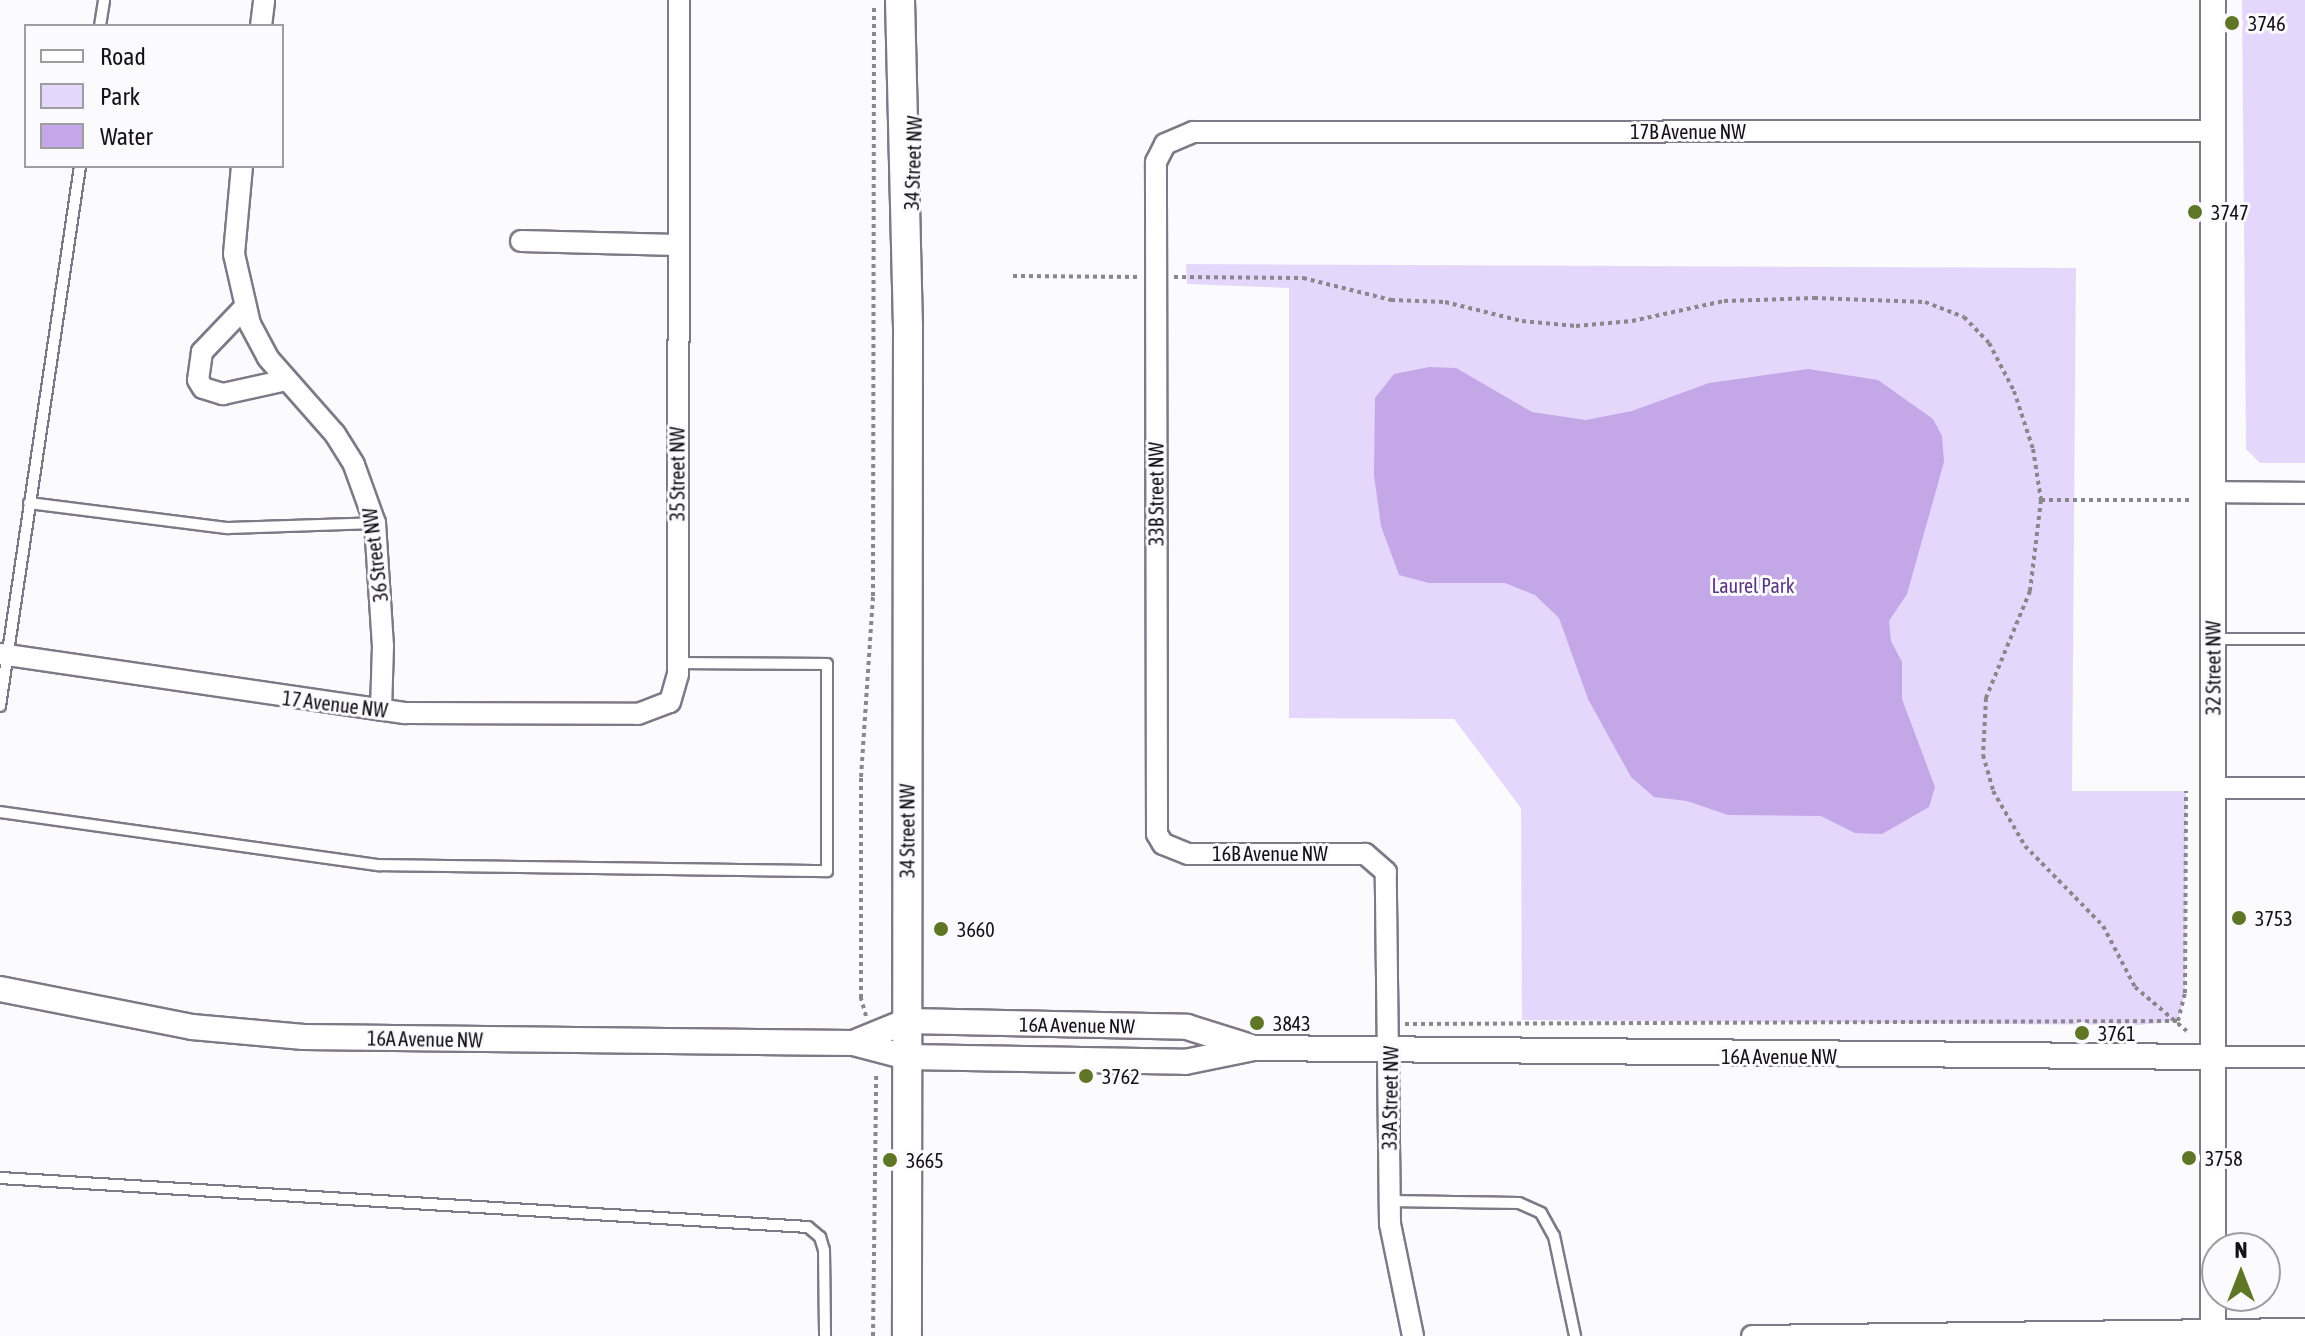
<!DOCTYPE html>
<html>
<head>
<meta charset="utf-8">
<style>
	body { margin:0 }
	#map { position:relative; width:2305px; height:1336px; overflow:hidden; background:#fbfafd; font-family:"Asap Condensed",sans-serif }
	div>[style] { position:absolute }
	.green>* { inset:0; background:#e5d7fb }
	.water>* { inset:0; background:#c3a7e7 }
	.path>* { height:4px; margin-top:-2px; transform-origin:0; background:repeating-linear-gradient(90deg,#89878b 0 4px,transparent 0 8px) }
	.roads { filter:drop-shadow(2px 0 #7e7986) drop-shadow(-2px 0 #7e7986) drop-shadow(0 2px #7e7986) drop-shadow(0 -2px #7e7986) }
	.service>* { height:10px; margin:-5px; padding:0 5px; transform-origin:5px; border-radius:5px; background:#fff }
	.minor>* { height:20px; margin:-10px; padding:0 10px; transform-origin:10px; border-radius:10px; background:#fff }
	.tertiary>* { height:24px; margin:-12px; padding:0 12px; transform-origin:12px; border-radius:12px; background:#fff }
	.secondary>* { height:28px; margin:-14px; padding:0 14px; transform-origin:14px; border-radius:14px; background:#fff }
	.dots>* { width:22px; height:22px; translate:-50% -50%; box-sizing:border-box; border:4px solid #fbfafd; border-radius:50% }
	span { translate:-50% -50%; white-space:nowrap; text-align:center; line-height:1.15; -webkit-text-stroke:6px #fbfafd; paint-order:stroke }
	.poi-label { font-size:20px; color:#131116 }
	.left { translate:0 -50%; text-align:left }
	.street-label { font-size:20px; color:#131116 }
	.park-label { font-size:20px; color:#5a3681 }
	.legend { position:absolute; left:24px; top:24px; width:260px; height:144px; box-sizing:border-box; background:#fbfafd; border:2px solid #9e9da1; margin:0; padding:10px 14px; list-style:none; font-size:24px; color:#131116 }
	.legend li { display:flex; align-items:center; gap:16px; height:40px }
	.legend b { width:40px; border:2px solid #9e9da1 }
	.north { position:absolute; left:2201px; top:1232px; width:80px; height:80px; box-sizing:border-box; background:#fbfafd; border:2px solid #9e9da1; border-radius:50%; rotate:0deg; font-size:22px; font-weight:700; line-height:32px; text-align:center; color:#131116 }
	.north::after { content:''; display:block; margin:auto; width:28px; height:36px; background:#5f7627; clip-path:polygon(50% 0,100% 100%,50% 72%,0 100%) }
</style>
</head>
<body>
<div id="map">
	<div class="green">
		<i style="clip-path:polygon(2242px 0,2305px 0,2305px 463px,2260px 463px,2246px 449px)"></i>
		<i style="clip-path:polygon(1186px 264px,2076px 268px,2072px 791px,2186px 791px,2185px 993px,2178px 1021px,2139px 1025px,1522px 1020px,1521px 808px,1454px 719px,1289px 718px,1289px 288px,1187px 284px)"></i>
	</div>
	<div class="water">
		<i style="clip-path:polygon(1429px 367px,1456px 368px,1532px 412px,1586px 420px,1632px 411px,1709px 383px,1808px 369px,1878px 380px,1933px 419px,1942px 436px,1944px 462px,1907px 594px,1889px 621px,1891px 641px,1902px 662px,1902px 699px,1935px 787px,1929px 807px,1882px 834px,1855px 833px,1821px 816px,1728px 815px,1687px 801px,1654px 797px,1631px 777px,1588px 699px,1559px 618px,1535px 595px,1505px 583px,1429px 583px,1399px 575px,1381px 526px,1374px 475px,1375px 398px,1394px 374px)"></i>
	</div>
	<div class="path">
		<i style="left:1013px;top:276px;width:125px;rotate:0.5deg"></i>
		<i style="left:1174px;top:277px;width:129px;rotate:0.4deg"></i>
		<i style="left:1303px;top:278px;width:91px;rotate:14deg"></i>
		<i style="left:1391px;top:300px;width:54px;rotate:2.1deg"></i>
		<i style="left:1445px;top:302px;width:79px;rotate:13.9deg"></i>
		<i style="left:1522px;top:321px;width:54px;rotate:5.3deg"></i>
		<i style="left:1576px;top:326px;width:56px;rotate:-5.1deg"></i>
		<i style="left:1632px;top:321px;width:94px;rotate:-12.3deg"></i>
		<i style="left:1724px;top:301px;width:90px;rotate:-1.9deg"></i>
		<i style="left:1814px;top:298px;width:111px;rotate:2.1deg"></i>
		<i style="left:1925px;top:302px;width:42px;rotate:21deg"></i>
		<i style="left:1964px;top:317px;width:36px;rotate:46deg"></i>
		<i style="left:1989px;top:343px;width:54px;rotate:62.5deg"></i>
		<i style="left:2014px;top:391px;width:61px;rotate:71.9deg"></i>
		<i style="left:2033px;top:449px;width:52px;rotate:81.1deg"></i>
		<i style="left:2041px;top:500px;width:92px;rotate:96.9deg"></i>
		<i style="left:2030px;top:591px;width:116px;rotate:112.4deg"></i>
		<i style="left:1986px;top:698px;width:57px;rotate:93deg"></i>
		<i style="left:1983px;top:755px;width:37px;rotate:74deg"></i>
		<i style="left:1993px;top:791px;width:64px;rotate:59.8deg"></i>
		<i style="left:2025px;top:846px;width:112px;rotate:45.7deg"></i>
		<i style="left:2103px;top:926px;width:69px;rotate:62.3deg"></i>
		<i style="left:2135px;top:987px;width:71px;rotate:40.4deg"></i>
		<i style="left:2041px;top:500px;width:149px"></i>
		<i style="left:866px;top:1016px;width:19px;rotate:-106deg"></i>
		<i style="left:861px;top:998px;width:221px;rotate:-90deg"></i>
		<i style="left:861px;top:777px;width:181px;rotate:-86.2deg"></i>
		<i style="left:873px;top:596px;width:590px;rotate:-89.9deg"></i>
		<i style="left:1405px;top:1024px;width:773px;rotate:-0.22deg"></i>
		<i style="left:2178px;top:1021px;width:29px;rotate:-76deg"></i>
		<i style="left:2185px;top:993px;width:202px;rotate:-89.7deg"></i>
		<i style="left:873px;top:1336px;width:264px;rotate:-89.3deg"></i>
	</div>
	<div class="roads">
		<div class="service">
			<i style="left:100px;top:26px;width:26px;rotate:-81deg"></i>
			<i style="left:29px;top:503px;width:201px;rotate:7.2deg"></i>
			<i style="left:228px;top:528px;width:147px;rotate:-1.9deg"></i>
			<i style="left:2214px;top:639px;width:91px"></i>
			<i style="left:0;top:706px;width:546px;rotate:-81.57deg"></i>
			<i style="left:0;top:812px;width:383px;rotate:8deg"></i>
			<i style="left:379px;top:865px;width:448px;rotate:0.8deg"></i>
			<i style="left:827px;top:871px;width:207px;rotate:-90deg"></i>
			<i style="left:827px;top:664px;width:150px;rotate:-179.6deg"></i>
			<i style="left:0;top:1178px;width:809px;rotate:3.47deg"></i>
			<i style="left:808px;top:1227px;width:16px;rotate:40deg"></i>
			<i style="left:820px;top:1237px;width:14px;rotate:73deg"></i>
			<i style="left:824px;top:1250px;width:86px;rotate:89.3deg"></i>
			<i style="left:1389px;top:1201px;width:130px;rotate:0.9deg"></i>
			<i style="left:1519px;top:1203px;width:24px;rotate:24deg"></i>
			<i style="left:1541px;top:1213px;width:26px;rotate:61deg"></i>
			<i style="left:1554px;top:1236px;width:102px;rotate:78.1deg"></i>
		</div>
		<div class="minor">
			<i style="left:261px;top:26px;width:26px;rotate:-83deg"></i>
			<i style="left:242px;top:166px;width:88px;rotate:95.2deg"></i>
			<i style="left:234px;top:254px;width:72px;rotate:77.1deg"></i>
			<i style="left:250px;top:324px;width:38px;rotate:62deg"></i>
			<i style="left:268px;top:358px;width:101px;rotate:48.6deg"></i>
			<i style="left:335px;top:434px;width:36px;rotate:58deg"></i>
			<i style="left:354px;top:465px;width:62px;rotate:70.1deg"></i>
			<i style="left:375px;top:523px;width:123px;rotate:86.3deg"></i>
			<i style="left:383px;top:646px;width:64px;rotate:91.8deg"></i>
			<i style="left:521px;top:241px;width:156px;rotate:1.5deg"></i>
			<i style="left:244px;top:308px;width:61px;rotate:133.7deg"></i>
			<i style="left:202px;top:352px;width:28px;rotate:98deg"></i>
			<i style="left:198px;top:380px;width:9px;rotate:58deg"></i>
			<i style="left:203px;top:388px;width:21px;rotate:17deg"></i>
			<i style="left:223px;top:394px;width:65px;rotate:-12.5deg"></i>
			<i style="left:2212px;top:492px;width:93px;rotate:0.6deg"></i>
			<i style="left:0;top:654px;width:409px;rotate:8.3deg"></i>
			<i style="left:405px;top:713px;width:233px;rotate:0.2deg"></i>
			<i style="left:638px;top:714px;width:34px;rotate:-21deg"></i>
			<i style="left:670px;top:702px;width:29px;rotate:-74deg"></i>
			<i style="left:678px;top:674px;width:674px;rotate:-89.91deg"></i>
			<i style="left:2213px;top:788px;width:92px"></i>
			<i style="left:2212px;top:1057px;width:93px"></i>
			<i style="left:1413px;top:1336px;width:114px;rotate:-101.6deg"></i>
			<i style="left:1390px;top:1224px;width:352px;rotate:-90.7deg"></i>
			<i style="left:1386px;top:872px;width:28px;rotate:-139deg"></i>
			<i style="left:1365px;top:854px;width:177px;rotate:180deg"></i>
			<i style="left:1188px;top:854px;width:27px;rotate:-158deg"></i>
			<i style="left:1163px;top:844px;width:12px;rotate:-121deg"></i>
			<i style="left:1157px;top:834px;width:672px;rotate:-90.09deg"></i>
			<i style="left:1156px;top:162px;width:20px;rotate:-63deg"></i>
			<i style="left:1165px;top:144px;width:30px;rotate:-23deg"></i>
			<i style="left:1193px;top:132px;width:1022px;rotate:-0.06deg"></i>
			<i style="left:1752px;top:1336px;width:553px;rotate:-0.73deg"></i>
		</div>
		<div class="tertiary">
			<i style="left:0;top:989px;width:196px;rotate:11.2deg"></i>
			<i style="left:192px;top:1027px;width:112px;rotate:5.1deg"></i>
			<i style="left:304px;top:1037px;width:549px;rotate:0.63deg"></i>
			<i style="left:853px;top:1043px;width:56px;rotate:14.5deg"></i>
			<i style="left:907px;top:1057px;width:278px;rotate:1deg"></i>
			<i style="left:1185px;top:1062px;width:70px;rotate:-11.5deg"></i>
			<i style="left:1254px;top:1048px;width:958px;rotate:0.54deg"></i>
			<i style="left:853px;top:1043px;width:58px;rotate:-22.2deg"></i>
			<i style="left:907px;top:1021px;width:280px;rotate:1.2deg"></i>
			<i style="left:1187px;top:1027px;width:67px;rotate:17.4deg"></i>
			<i style="left:2213px;top:1336px;width:1336px;rotate:-90deg"></i>
		</div>
		<div class="secondary">
			<i style="left:900px;top:0;width:326px;rotate:88.6deg"></i>
			<i style="left:908px;top:326px;width:1010px;rotate:90.06deg"></i>
		</div>
	</div>
	<div class="dots">
		<i style="left:2232px;top:23px;background:#5f7627"></i>
		<i style="left:2195px;top:212px;background:#5f7627"></i>
		<i style="left:2239px;top:918px;background:#5f7627"></i>
		<i style="left:941px;top:929px;background:#5f7627"></i>
		<i style="left:1257px;top:1023px;background:#5f7627"></i>
		<i style="left:2082px;top:1033px;background:#5f7627"></i>
		<i style="left:1086px;top:1076px;background:#5f7627"></i>
		<i style="left:2189px;top:1158px;background:#5f7627"></i>
		<i style="left:890px;top:1160px;background:#5f7627"></i>
	</div>
	<div class="poi-label">
		<span class="left" style="left:2248px;top:23px">3746</span>
		<span class="left" style="left:2211px;top:212px">3747</span>
		<span class="left" style="left:2255px;top:918px">3753</span>
		<span class="left" style="left:957px;top:929px">3660</span>
		<span class="left" style="left:1273px;top:1023px">3843</span>
		<span class="left" style="left:2098px;top:1033px">3761</span>
		<span class="left" style="left:1102px;top:1076px">3762</span>
		<span class="left" style="left:2205px;top:1158px">3758</span>
		<span class="left" style="left:906px;top:1160px">3665</span>
	</div>
	<div class="street-label">
		<span style="left:1688px;top:131px">17B Avenue NW</span>
		<span style="left:913px;top:163px;rotate:-88deg">34 Street NW</span>
		<span style="left:677px;top:474px;rotate:-90deg">35 Street NW</span>
		<span style="left:1156px;top:494px;rotate:-90deg">33B Street NW</span>
		<span style="left:375px;top:555px;rotate:-97deg">36 Street NW</span>
		<span style="left:2213px;top:668px;rotate:-90deg">32 Street NW</span>
		<span style="left:335px;top:704px;rotate:7deg">17 Avenue NW</span>
		<span style="left:907px;top:831px;rotate:-90deg">34 Street NW</span>
		<span style="left:1270px;top:853px">16B Avenue NW</span>
		<span style="left:1077px;top:1025px;rotate:1deg">16A Avenue NW</span>
		<span style="left:425px;top:1039px;rotate:1deg">16A Avenue NW</span>
		<span style="left:1779px;top:1056px">16A Avenue NW</span>
		<span style="left:1390px;top:1098px;rotate:-89deg">33A Street NW</span>
	</div>
	<div class="park-label">
		<span style="left:1753px;top:585px">Laurel Park</span>
	</div>
	<ul class="legend">
	<li><b style="height:10px;background:#fff"></b>Road</li>
	<li><b style="height:22px;background:#e5d7fb"></b>Park</li>
	<li><b style="height:22px;background:#c3a7e7"></b>Water</li>
	</ul>
	<div class="north">N</div>
</div>
</body>
</html>
